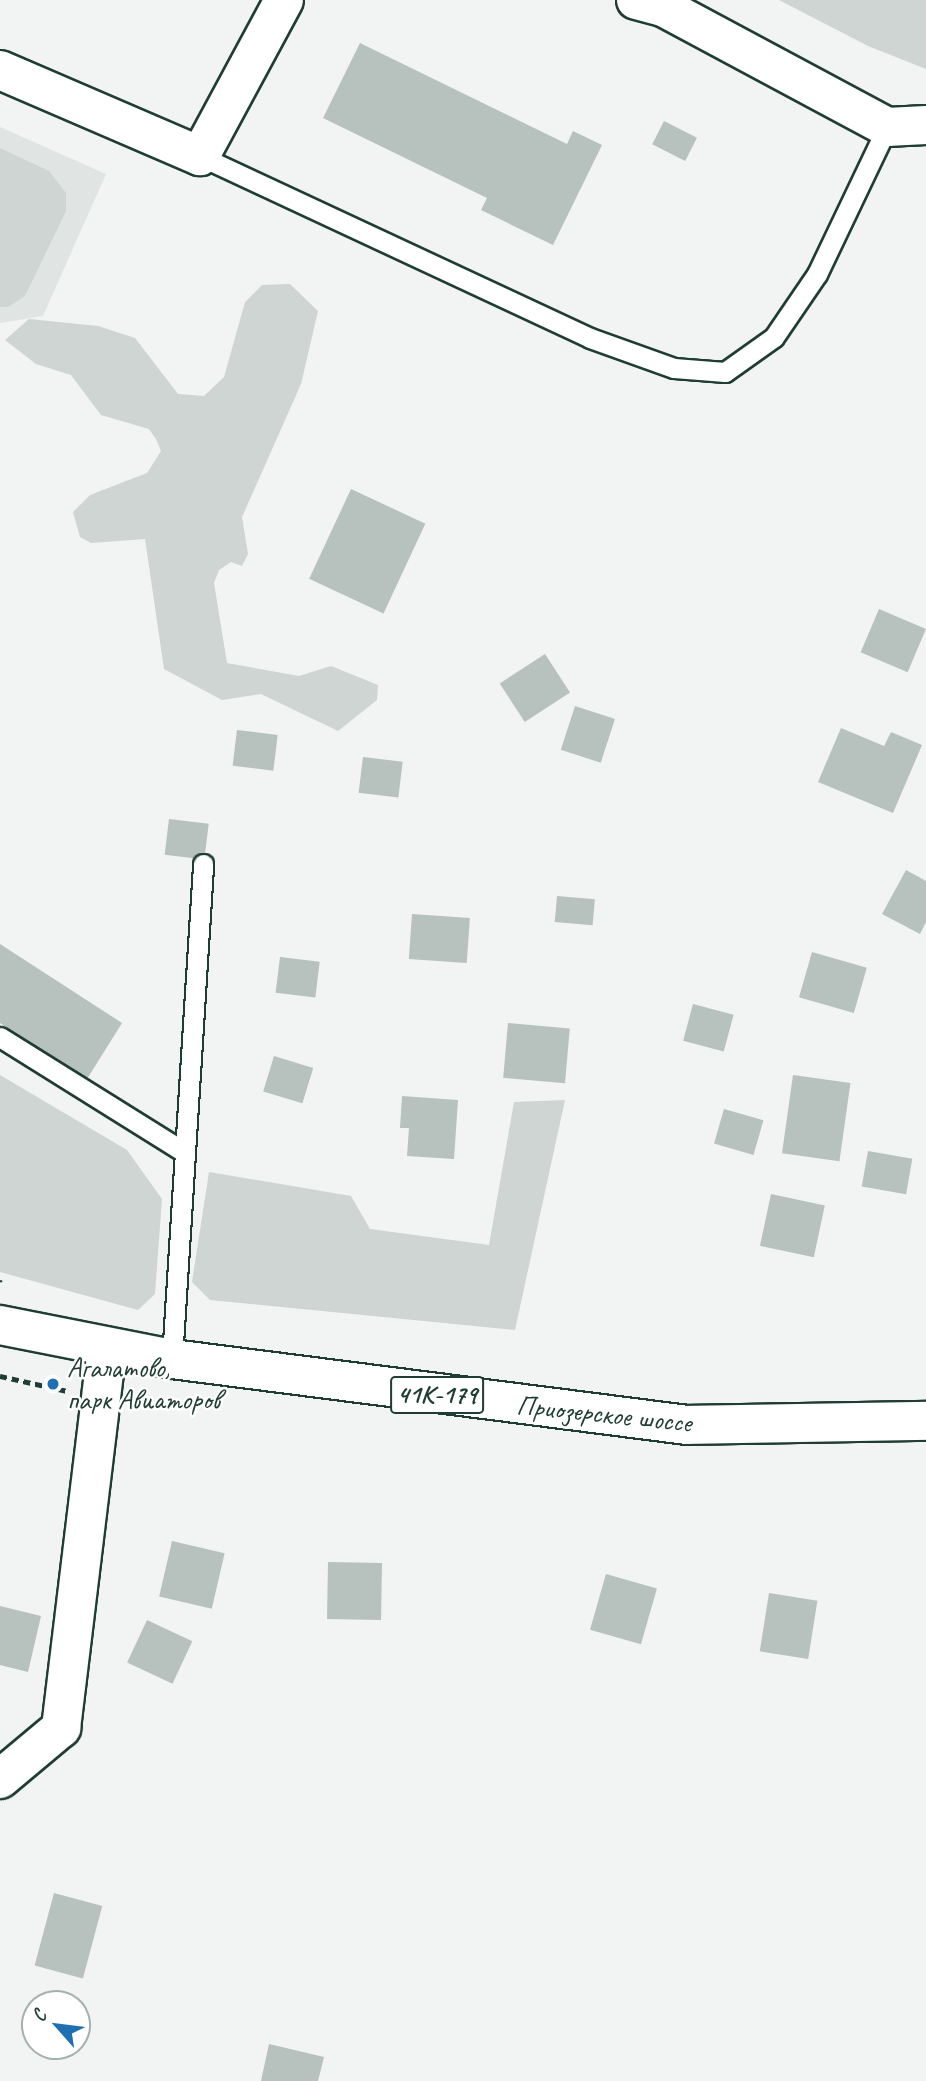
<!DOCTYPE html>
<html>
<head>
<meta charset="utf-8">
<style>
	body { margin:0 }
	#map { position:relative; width:926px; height:2081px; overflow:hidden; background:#f2f3f3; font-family:Caveat,sans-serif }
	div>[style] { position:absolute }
	.built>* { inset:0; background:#e0e4e3 }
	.green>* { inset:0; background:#ced5d3 }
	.building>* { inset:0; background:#b7c1bd; transform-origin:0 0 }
	.path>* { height:4.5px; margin-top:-2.25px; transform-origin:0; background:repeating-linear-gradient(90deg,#1f3d34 0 7px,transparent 0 12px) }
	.roads { filter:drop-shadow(2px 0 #1f3d34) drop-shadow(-2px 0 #1f3d34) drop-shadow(0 2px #1f3d34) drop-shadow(0 -2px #1f3d34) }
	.service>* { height:19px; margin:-9.5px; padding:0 9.5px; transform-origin:9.5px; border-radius:9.5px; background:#fff }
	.minor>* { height:38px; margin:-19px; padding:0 19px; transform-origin:19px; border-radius:19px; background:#fff }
	.primary>* { height:38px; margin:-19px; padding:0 19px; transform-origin:19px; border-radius:19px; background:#fff }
	.dots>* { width:19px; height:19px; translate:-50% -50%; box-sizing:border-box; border:4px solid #fff; border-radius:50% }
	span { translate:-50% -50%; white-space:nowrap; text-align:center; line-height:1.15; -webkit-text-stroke:5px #fff; paint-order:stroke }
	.shield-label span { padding:2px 5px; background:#fff; border:2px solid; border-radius:5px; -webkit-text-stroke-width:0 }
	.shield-label { font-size:26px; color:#1f3d34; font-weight:700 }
	.poi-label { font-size:28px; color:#1f3d34 }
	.left { translate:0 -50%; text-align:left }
	.street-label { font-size:28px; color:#1f3d34 }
	.north { position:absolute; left:21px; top:1990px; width:70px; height:70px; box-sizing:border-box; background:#fff; border:2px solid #a5b1ae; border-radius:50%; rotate:298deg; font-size:19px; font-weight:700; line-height:28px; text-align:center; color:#1f3d34 }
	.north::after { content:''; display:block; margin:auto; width:24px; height:32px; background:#1f6fb2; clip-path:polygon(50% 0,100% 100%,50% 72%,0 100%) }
</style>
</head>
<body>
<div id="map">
	<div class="built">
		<i style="clip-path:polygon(0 127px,106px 174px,43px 316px,0 323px)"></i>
	</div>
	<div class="green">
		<i style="clip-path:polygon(779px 0,926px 0,926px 69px,868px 46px)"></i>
		<i style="clip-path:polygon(0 148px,49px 171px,66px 193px,66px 211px,25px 296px,8px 307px,0 307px)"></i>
		<i style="clip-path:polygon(290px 284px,318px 311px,301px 384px,242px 517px,248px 554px,242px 566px,231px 562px,219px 570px,214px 583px,227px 663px,299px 676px,331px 666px,378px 685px,377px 700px,338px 731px,261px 694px,222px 700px,164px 669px,145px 539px,91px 543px,80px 537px,73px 512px,90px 495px,147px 473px,161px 451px,156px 439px,149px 429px,101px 415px,71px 375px,36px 364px,5px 340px,29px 319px,98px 326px,135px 338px,178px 394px,204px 396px,224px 377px,245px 302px,262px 285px)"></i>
		<i style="clip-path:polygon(0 1075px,127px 1150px,162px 1199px,155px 1294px,138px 1310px,0 1272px)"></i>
		<i style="clip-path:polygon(565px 1100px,515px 1330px,210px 1300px,192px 1282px,209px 1172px,351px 1196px,370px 1229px,489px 1245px,514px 1102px)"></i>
	</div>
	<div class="building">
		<i style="clip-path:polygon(360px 43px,567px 144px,573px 131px,602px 145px,553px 245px,481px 210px,487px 198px,323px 118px)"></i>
		<i style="left:664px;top:121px;width:37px;height:26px;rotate:27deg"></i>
		<i style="left:351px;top:489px;width:82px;height:99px;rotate:25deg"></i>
		<i style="left:879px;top:609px;width:51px;height:47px;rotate:23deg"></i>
		<i style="left:545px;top:654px;width:46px;height:54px;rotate:57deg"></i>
		<i style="left:575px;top:706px;width:42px;height:46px;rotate:18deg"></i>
		<i style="clip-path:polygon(841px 728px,884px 746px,891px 732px,922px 745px,893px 813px,818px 782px)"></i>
		<i style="left:237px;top:730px;width:41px;height:36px;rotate:7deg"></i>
		<i style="left:363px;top:757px;width:40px;height:36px;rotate:7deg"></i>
		<i style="left:169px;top:819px;width:40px;height:36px;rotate:7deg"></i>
		<i style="clip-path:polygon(906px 870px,926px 881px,926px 922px,920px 934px,882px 914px)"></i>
		<i style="left:557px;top:896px;width:38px;height:26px;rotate:5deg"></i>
		<i style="left:412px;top:914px;width:58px;height:45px;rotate:4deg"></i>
		<i style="clip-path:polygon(0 944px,122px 1023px,87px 1079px,0 1023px)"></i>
		<i style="left:812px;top:952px;width:57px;height:47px;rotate:16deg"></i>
		<i style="left:280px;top:957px;width:40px;height:36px;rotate:7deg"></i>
		<i style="left:693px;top:1004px;width:42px;height:38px;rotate:15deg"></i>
		<i style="left:508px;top:1023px;width:62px;height:55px;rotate:5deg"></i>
		<i style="left:274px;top:1056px;width:41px;height:37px;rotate:17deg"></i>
		<i style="left:793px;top:1075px;width:58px;height:79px;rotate:8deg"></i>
		<i style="clip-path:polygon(402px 1096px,458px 1100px,454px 1159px,407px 1156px,409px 1128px,400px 1128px)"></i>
		<i style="left:724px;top:1109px;width:41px;height:36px;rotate:16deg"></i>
		<i style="left:868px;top:1151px;width:45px;height:36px;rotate:10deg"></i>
		<i style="left:771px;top:1194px;width:55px;height:53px;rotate:12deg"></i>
		<i style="left:172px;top:1541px;width:54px;height:57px;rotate:13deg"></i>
		<i style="left:328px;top:1562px;width:54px;height:57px;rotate:1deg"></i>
		<i style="left:606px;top:1574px;width:53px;height:58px;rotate:16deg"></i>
		<i style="left:769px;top:1593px;width:49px;height:59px;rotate:9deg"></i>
		<i style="clip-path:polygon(0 1606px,41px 1616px,28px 1672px,0 1665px)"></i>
		<i style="left:147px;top:1620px;width:50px;height:47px;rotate:25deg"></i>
		<i style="left:54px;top:1893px;width:50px;height:75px;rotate:15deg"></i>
		<i style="clip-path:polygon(269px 2044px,324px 2057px,318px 2081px,261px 2081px)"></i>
	</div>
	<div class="path">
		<i style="left:0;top:1280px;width:2px;rotate:90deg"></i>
		<i style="left:0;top:1376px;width:69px;rotate:12.6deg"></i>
	</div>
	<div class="roads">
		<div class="service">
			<i style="left:200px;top:156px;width:430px;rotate:25deg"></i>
			<i style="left:590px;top:338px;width:89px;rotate:19.7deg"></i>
			<i style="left:674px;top:368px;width:51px;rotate:4.5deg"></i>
			<i style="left:725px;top:372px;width:60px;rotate:-35.5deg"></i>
			<i style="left:774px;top:337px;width:76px;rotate:-55.7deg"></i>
			<i style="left:817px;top:274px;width:163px;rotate:-64.5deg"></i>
			<i style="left:0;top:1037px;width:213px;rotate:32deg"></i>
			<i style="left:172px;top:1359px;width:496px;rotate:-86.4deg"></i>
		</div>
		<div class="minor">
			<i style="left:636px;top:0;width:30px;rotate:15deg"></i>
			<i style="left:665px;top:8px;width:252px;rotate:28.2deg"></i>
			<i style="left:887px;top:127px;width:39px;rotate:-3deg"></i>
			<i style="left:0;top:70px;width:218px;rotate:23.3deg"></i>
			<i style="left:200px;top:156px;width:177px;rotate:-61.7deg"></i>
			<i style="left:0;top:1779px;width:80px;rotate:-39.9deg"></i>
			<i style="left:61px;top:1728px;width:383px;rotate:-83.1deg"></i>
		</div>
		<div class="primary">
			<i style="left:0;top:1325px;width:175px;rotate:11.2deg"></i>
			<i style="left:172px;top:1359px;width:519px;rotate:7.3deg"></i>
			<i style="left:687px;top:1425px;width:239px;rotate:-1deg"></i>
		</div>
	</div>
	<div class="dots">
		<i style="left:53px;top:1384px;background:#1f6fb2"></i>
	</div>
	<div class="shield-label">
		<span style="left:437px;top:1395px">41К-179</span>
	</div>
	<div class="poi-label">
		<span class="left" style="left:67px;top:1384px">Агалатово,<br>парк Авиаторов</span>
	</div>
	<div class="street-label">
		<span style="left:604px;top:1414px;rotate:6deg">Приозерское шоссе</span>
	</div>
	<div class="north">С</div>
</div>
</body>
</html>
